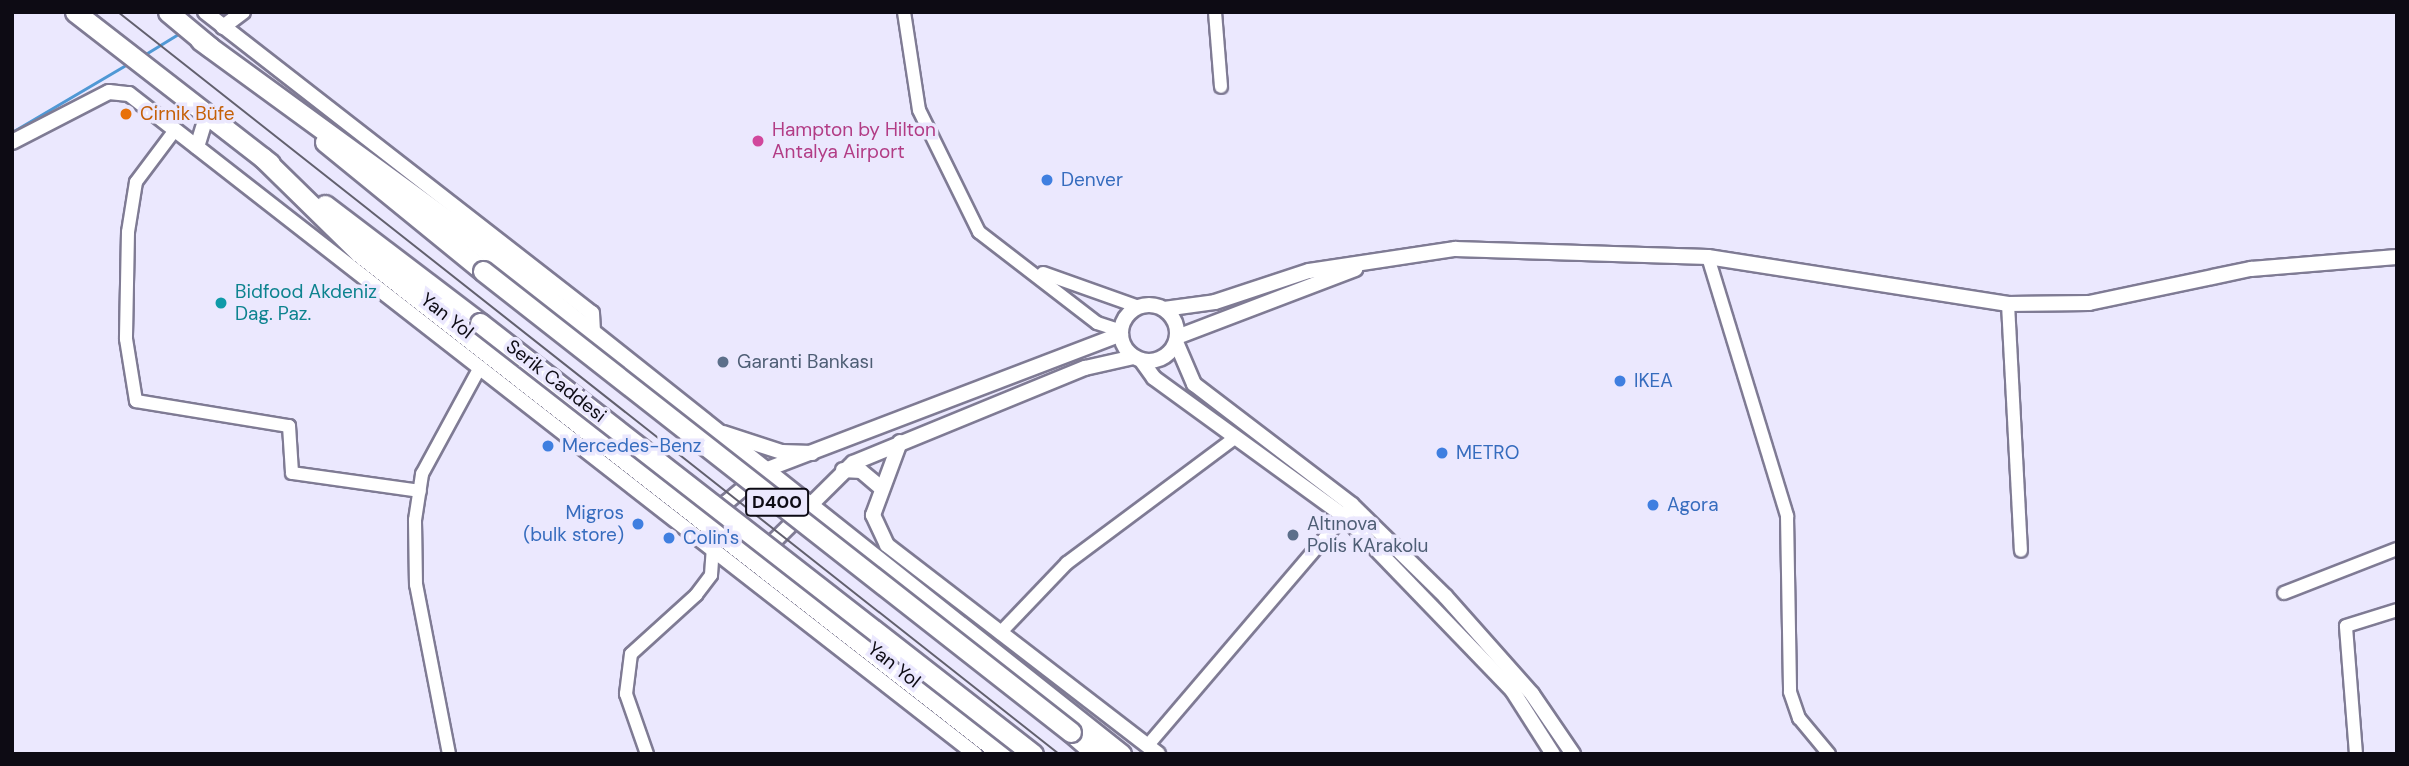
<!DOCTYPE html>
<html>
<head>
<meta charset="utf-8">
<style>
	body { margin:0 }
	#map { position:relative; width:2409px; height:766px; overflow:hidden; background:#ebe8fe; font-family:"DM Sans",sans-serif }
	div>[style] { position:absolute }
	.stream>* { height:2.5px; margin:-1.25px; padding:0 1.25px; transform-origin:1.25px; border-radius:1.25px; background:#4f98d5 }
	.roads { filter:drop-shadow(2px 0 #7f7b94) drop-shadow(-2px 0 #7f7b94) drop-shadow(0 2px #7f7b94) drop-shadow(0 -2px #7f7b94) }
	.minor>* { height:12px; margin:-6px; padding:0 6px; transform-origin:6px; border-radius:6px; background:#fff }
	.tertiary>* { height:14px; margin:-7px; padding:0 7px; transform-origin:7px; border-radius:7px; background:#fff }
	.tertiary>.ring { margin:-7px; padding:0; box-sizing:content-box; background:none; border:14px solid #fff; border-radius:50% }
	.trunk>* { height:19px; margin:-9.5px; padding:0 9.5px; transform-origin:9.5px; border-radius:9.5px; background:#fff }
	.tram>* { height:2px; margin:-1px; padding:0 1px; transform-origin:1px; border-radius:1px; background:#62606e }
	.bridges { filter:drop-shadow(2px 0 #7f7b94) drop-shadow(-2px 0 #7f7b94) drop-shadow(0 2px #7f7b94) drop-shadow(0 -2px #7f7b94) }
	.trunk-bridge>* { height:19px; margin:-9.5px; padding:0 9.5px; transform-origin:9.5px; border-radius:9.5px; background:#fff }
	.dots>* { width:19px; height:19px; translate:-50% -50%; box-sizing:border-box; border:4px solid #ebe8fe; border-radius:50% }
	span { translate:-50% -50%; white-space:nowrap; text-align:center; line-height:1.15; -webkit-text-stroke:7px #ebe8fe; paint-order:stroke }
	.shield-label span { padding:2px 5px; background:#ebe8fe; border:2px solid; border-radius:5px; -webkit-text-stroke-width:0 }
	.shield-label { font-size:18px; color:#0d0b14; font-weight:700 }
	.food-label { font-size:19px; color:#c56008 }
	.left { translate:0 -50%; text-align:left }
	.hotel-label { font-size:19px; color:#b23c85 }
	.shop-label { font-size:19px; color:#366cbe }
	.right { translate:-100% -50%; text-align:right }
	.culture-label { font-size:19px; color:#0d838f }
	.street-label { font-size:19px; color:#0d0b14 }
	.service-label { font-size:19px; color:#4e5e75 }
	.frame { position:absolute; inset:0; border:14px solid #0d0b14; pointer-events:none }
</style>
</head>
<body>
<div id="map">
	<div class="stream">
		<i style="left:144px;top:55px;width:42px;rotate:-31.4deg"></i>
		<i style="left:12px;top:132px;width:136px;rotate:-30.5deg"></i>
	</div>
	<div class="roads">
		<div class="minor">
			<i style="left:904px;top:12px;width:99px;rotate:81.3deg"></i>
			<i style="left:919px;top:110px;width:136px;rotate:63.8deg"></i>
			<i style="left:979px;top:232px;width:149px;rotate:37.6deg"></i>
			<i style="left:1097px;top:323px;width:25px;rotate:18deg"></i>
			<i style="left:1215px;top:12px;width:75px;rotate:85.4deg"></i>
			<i style="left:175px;top:130px;width:65px;rotate:126.9deg"></i>
			<i style="left:136px;top:182px;width:51px;rotate:99.1deg"></i>
			<i style="left:128px;top:232px;width:107px;rotate:91.1deg"></i>
			<i style="left:126px;top:339px;width:63px;rotate:80.8deg"></i>
			<i style="left:136px;top:401px;width:155px;rotate:9.3deg"></i>
			<i style="left:289px;top:426px;width:47px;rotate:86.3deg"></i>
			<i style="left:292px;top:473px;width:129px;rotate:8deg"></i>
			<i style="left:1708px;top:257px;width:271px;rotate:73deg"></i>
			<i style="left:1787px;top:516px;width:176px;rotate:89deg"></i>
			<i style="left:1790px;top:692px;width:28px;rotate:71deg"></i>
			<i style="left:1799px;top:718px;width:47px;rotate:50.2deg"></i>
			<i style="left:1043px;top:273px;width:102px;rotate:19.5deg"></i>
			<i style="left:2008px;top:304px;width:247px;rotate:87deg"></i>
			<i style="left:2284px;top:593px;width:121px;rotate:-21.3deg"></i>
			<i style="left:1000px;top:633px;width:97px;rotate:-46.3deg"></i>
			<i style="left:1067px;top:563px;width:209px;rotate:-36.7deg"></i>
			<i style="left:1148px;top:745px;width:308px;rotate:-49.5deg"></i>
			<i style="left:449px;top:754px;width:172px;rotate:-101deg"></i>
			<i style="left:416px;top:585px;width:65px;rotate:-90.9deg"></i>
			<i style="left:415px;top:520px;width:47px;rotate:-81.3deg"></i>
			<i style="left:422px;top:474px;width:122px;rotate:-61.5deg"></i>
			<i style="left:647px;top:754px;width:64px;rotate:-109.3deg"></i>
			<i style="left:626px;top:694px;width:40px;rotate:-82.9deg"></i>
			<i style="left:631px;top:654px;width:88px;rotate:-42.2deg"></i>
			<i style="left:696px;top:595px;width:25px;rotate:-53deg"></i>
			<i style="left:711px;top:575px;width:26px;rotate:-86deg"></i>
			<i style="left:2356px;top:754px;width:128px;rotate:-94.5deg"></i>
			<i style="left:2346px;top:626px;width:53px;rotate:-17.4deg"></i>
		</div>
		<div class="tertiary">
			<i style="left:205px;top:12px;width:490px;rotate:37.9deg"></i>
			<i style="left:592px;top:313px;width:21px;rotate:87deg"></i>
			<i style="left:223px;top:27px;width:25px;rotate:-37deg"></i>
			<i style="left:12px;top:142px;width:109px;rotate:-27.3deg"></i>
			<i style="left:109px;top:92px;width:20px;rotate:6deg"></i>
			<i style="left:129px;top:94px;width:1073px;rotate:37.96deg"></i>
			<i style="left:197px;top:147px;width:34px;rotate:-73deg"></i>
			<i class="ring" style="left:1121px;top:305px;width:42px;height:42px"></i>
			<i style="left:1164px;top:309px;width:51px;rotate:-7.8deg"></i>
			<i style="left:1215px;top:302px;width:99px;rotate:-18.3deg"></i>
			<i style="left:1309px;top:271px;width:148px;rotate:-8.6deg"></i>
			<i style="left:1455px;top:249px;width:253px;rotate:1.8deg"></i>
			<i style="left:1708px;top:257px;width:304px;rotate:8.9deg"></i>
			<i style="left:2008px;top:304px;width:81px;rotate:-0.7deg"></i>
			<i style="left:2089px;top:303px;width:166px;rotate:-11.9deg"></i>
			<i style="left:2251px;top:269px;width:146px;rotate:-4.7deg"></i>
			<i style="left:1177px;top:337px;width:191px;rotate:-20.9deg"></i>
			<i style="left:1176px;top:342px;width:46px;rotate:66.8deg"></i>
			<i style="left:1194px;top:384px;width:199px;rotate:37.4deg"></i>
			<i style="left:1352px;top:505px;width:130px;rotate:44.4deg"></i>
			<i style="left:1445px;top:596px;width:131px;rotate:48.4deg"></i>
			<i style="left:1532px;top:694px;width:73px;rotate:55.7deg"></i>
			<i style="left:1141px;top:360px;width:22px;rotate:54deg"></i>
			<i style="left:1154px;top:378px;width:235px;rotate:36deg"></i>
			<i style="left:1344px;top:516px;width:242px;rotate:46deg"></i>
			<i style="left:1512px;top:690px;width:76px;rotate:57.4deg"></i>
			<i style="left:723px;top:433px;width:62px;rotate:17.9deg"></i>
			<i style="left:782px;top:452px;width:30px;rotate:2deg"></i>
			<i style="left:900px;top:442px;width:78px;rotate:110.3deg"></i>
			<i style="left:873px;top:515px;width:33px;rotate:65deg"></i>
			<i style="left:887px;top:545px;width:342px;rotate:37.6deg"></i>
			<i style="left:843px;top:470px;width:18px;rotate:3deg"></i>
			<i style="left:861px;top:471px;width:23px;rotate:40deg"></i>
			<i style="left:719px;top:519px;width:19px;rotate:-65deg"></i>
			<i style="left:727px;top:502px;width:50px;rotate:-40.1deg"></i>
			<i style="left:765px;top:470px;width:381px;rotate:-20.9deg"></i>
			<i style="left:762px;top:553px;width:128px;rotate:-44.7deg"></i>
			<i style="left:853px;top:463px;width:251px;rotate:-22.3deg"></i>
			<i style="left:1085px;top:368px;width:50px;rotate:-12.7deg"></i>
		</div>
		<div class="trunk">
			<i style="left:75px;top:12px;width:247px;rotate:37.8deg"></i>
			<i style="left:168px;top:12px;width:55px;rotate:39.8deg"></i>
			<i style="left:200px;top:40px;width:333px;rotate:36.1deg"></i>
			<i style="left:469px;top:236px;width:833px;rotate:38.47deg"></i>
			<i style="left:325px;top:142px;width:204px;rotate:39.2deg"></i>
			<i style="left:262px;top:157px;width:136px;rotate:44.4deg"></i>
			<i style="left:359px;top:252px;width:817px;rotate:37.94deg"></i>
			<i style="left:325px;top:205px;width:195px;rotate:37.3deg"></i>
			<i style="left:1071px;top:732px;width:33px;rotate:41deg"></i>
		</div>
	</div>
	<div class="tram">
		<i style="left:118px;top:12px;width:1198px;rotate:38.26deg"></i>
	</div>
	<div class="bridges">
		<div class="trunk-bridge">
			<i style="left:483px;top:271px;width:747px;rotate:38.1deg"></i>
			<i style="left:480px;top:323px;width:701px;rotate:37.93deg"></i>
		</div>
	</div>
	<div class="dots">
		<i style="left:126px;top:114px;background:#e8710a"></i>
		<i style="left:758px;top:141px;background:#d1479c"></i>
		<i style="left:1047px;top:180px;background:#3f7fe0"></i>
		<i style="left:221px;top:303px;background:#0f9aa8"></i>
		<i style="left:723px;top:362px;background:#5c6f8a"></i>
		<i style="left:1620px;top:381px;background:#3f7fe0"></i>
		<i style="left:548px;top:446px;background:#3f7fe0"></i>
		<i style="left:1442px;top:453px;background:#3f7fe0"></i>
		<i style="left:1653px;top:505px;background:#3f7fe0"></i>
		<i style="left:638px;top:524px;background:#3f7fe0"></i>
		<i style="left:1293px;top:535px;background:#5c6f8a"></i>
		<i style="left:669px;top:538px;background:#3f7fe0"></i>
	</div>
	<div class="shield-label">
		<span style="left:777px;top:502px">D400</span>
	</div>
	<div class="food-label">
		<span class="left" style="left:140px;top:114px">Cirnik Büfe</span>
	</div>
	<div class="hotel-label">
		<span class="left" style="left:772px;top:141px">Hampton by Hilton<br>Antalya Airport</span>
	</div>
	<div class="shop-label">
		<span class="left" style="left:1061px;top:180px">Denver</span>
		<span class="left" style="left:1634px;top:381px">IKEA</span>
		<span class="left" style="left:562px;top:446px">Mercedes-Benz</span>
		<span class="left" style="left:1456px;top:453px">METRO</span>
		<span class="left" style="left:1667px;top:505px">Agora</span>
		<span class="right" style="left:624px;top:524px">Migros<br>(bulk store)</span>
		<span class="left" style="left:683px;top:538px">Colin's</span>
	</div>
	<div class="culture-label">
		<span class="left" style="left:235px;top:303px">Bidfood Akdeniz<br>Dag. Paz.</span>
	</div>
	<div class="street-label">
		<span style="left:447px;top:316px;rotate:38deg">Yan Yol</span>
		<span style="left:556px;top:381px;rotate:38deg">Serik Caddesi</span>
		<span style="left:894px;top:665px;rotate:38deg">Yan Yol</span>
	</div>
	<div class="service-label">
		<span class="left" style="left:737px;top:362px">Garanti Bankası</span>
		<span class="left" style="left:1307px;top:535px">Altınova<br>Polis KArakolu</span>
	</div>
	<div class="frame"></div>
</div>
</body>
</html>
